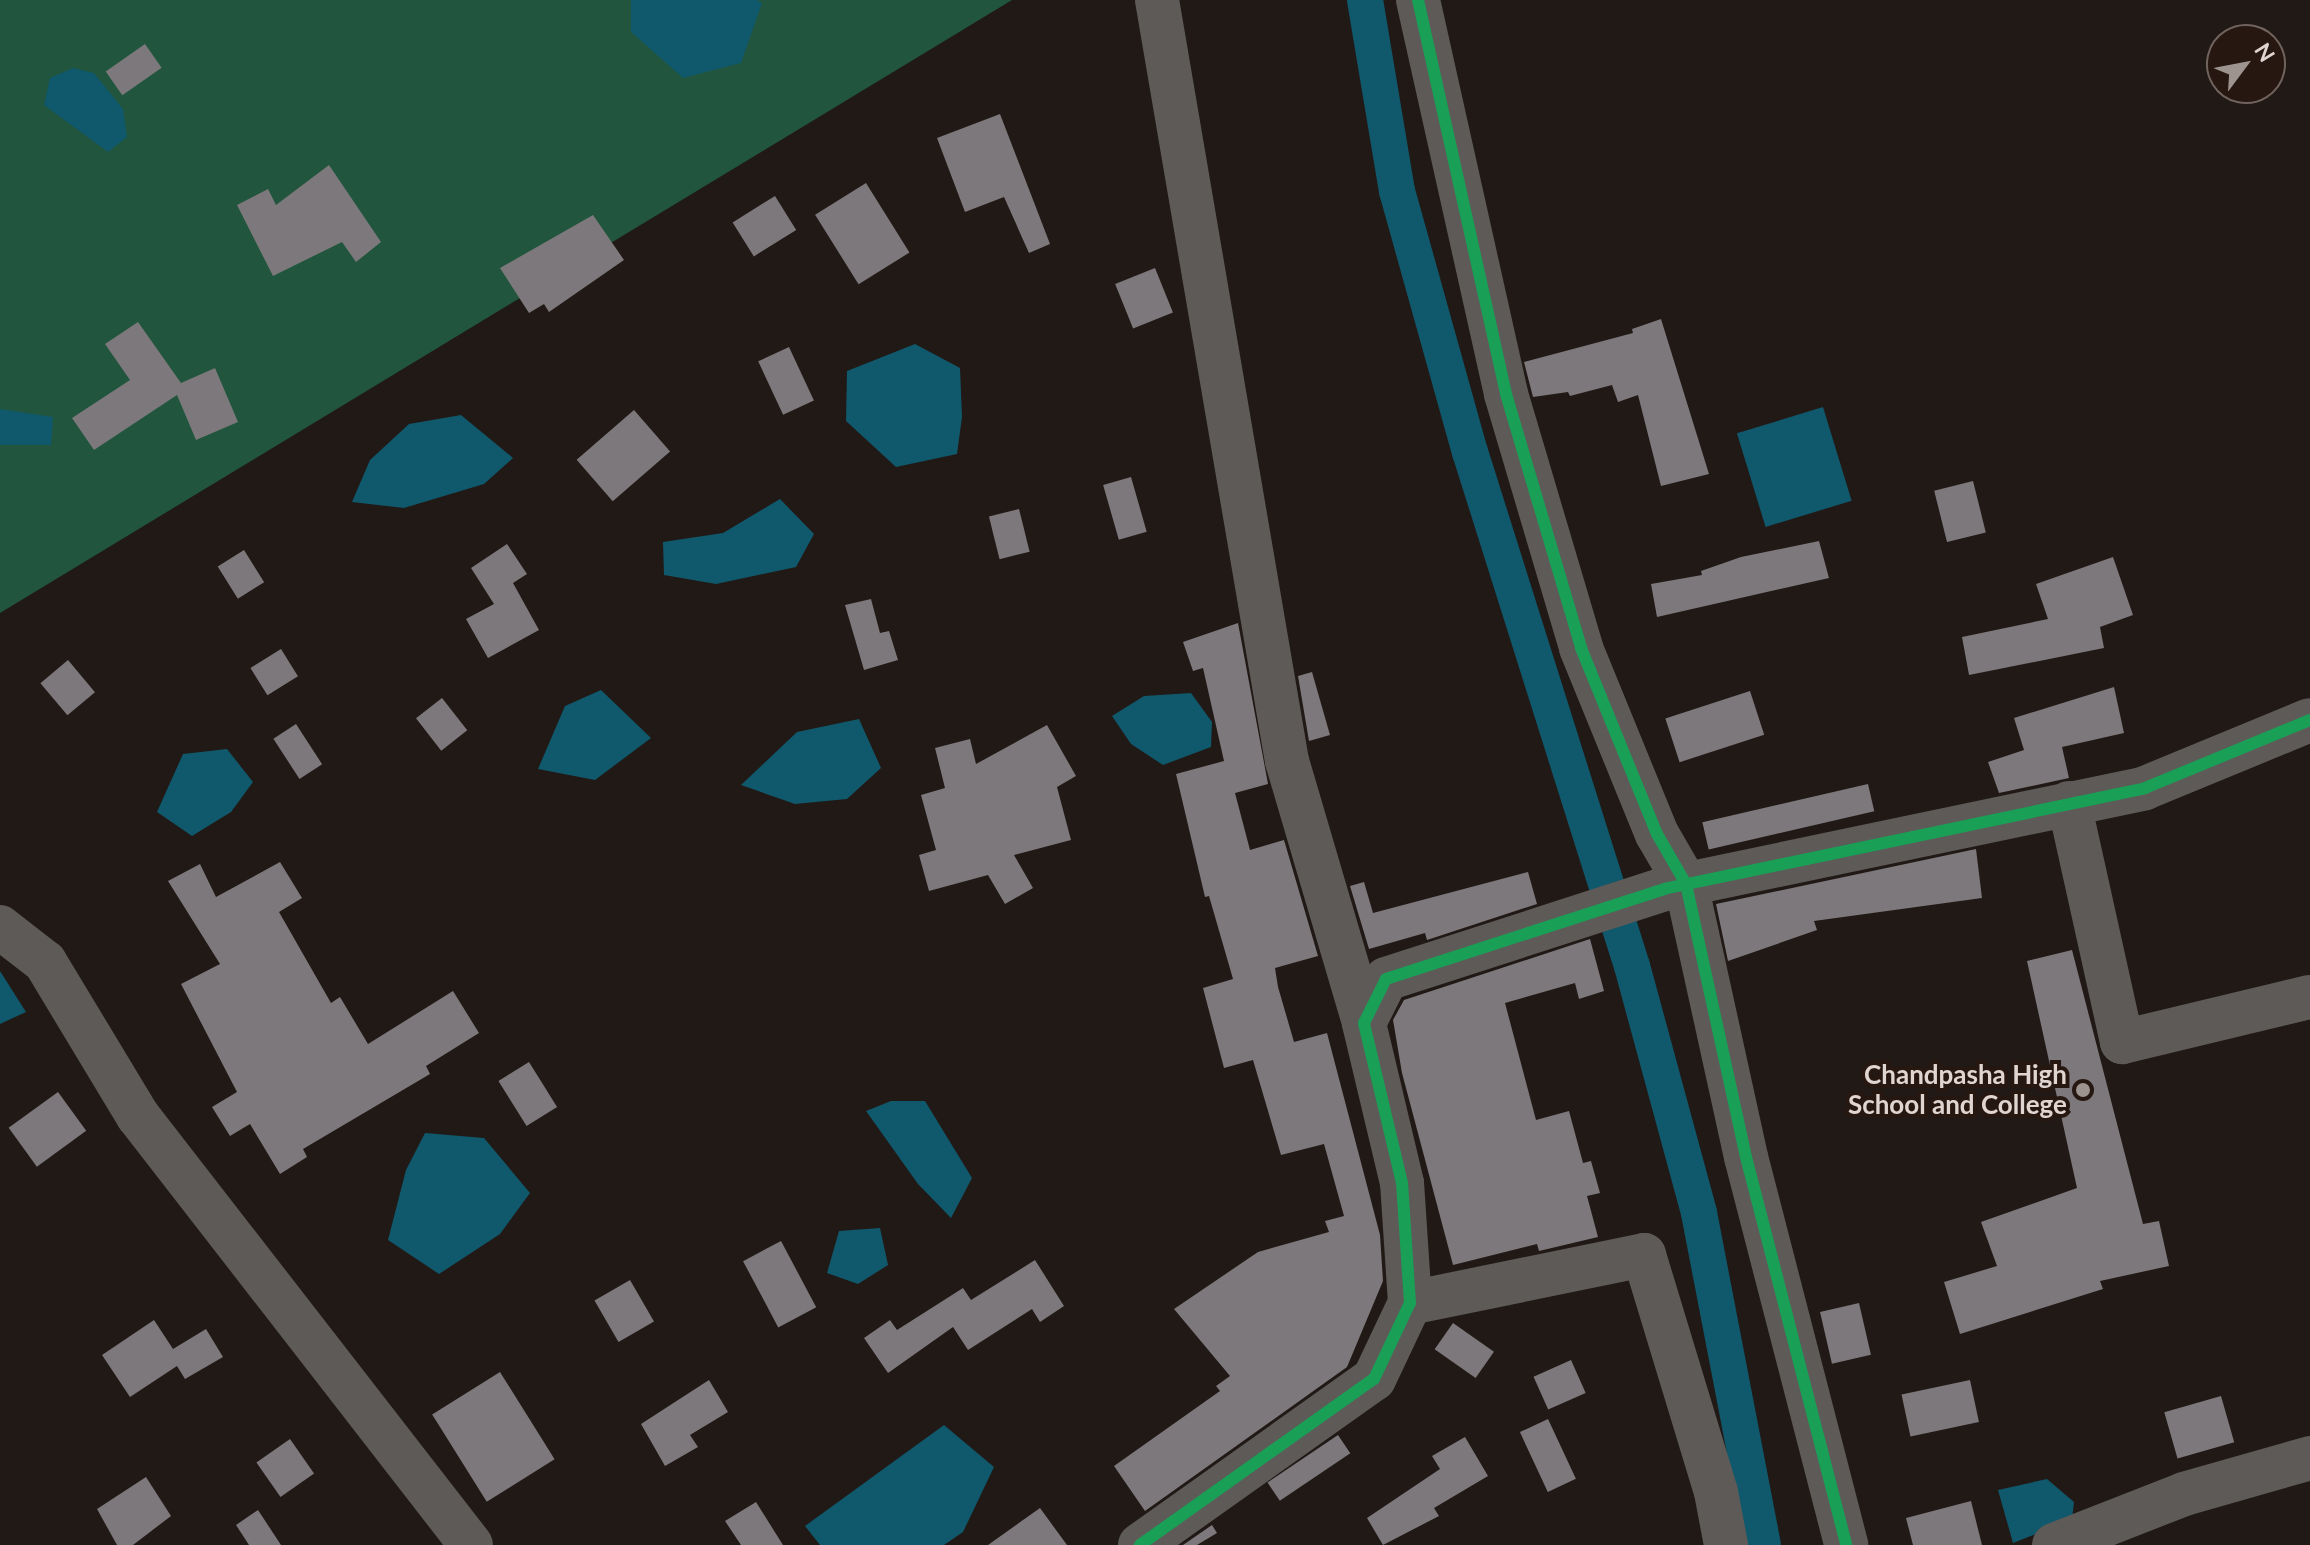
<!DOCTYPE html>
<html>
<head>
<meta charset="utf-8">
<style>
	body { margin:0 }
	#map { position:relative; width:2310px; height:1545px; overflow:hidden; background:#211916; font-family:Lato,sans-serif }
	div>[style] { position:absolute }
	.forest>* { inset:0; background:#21553d }
	.water>* { inset:0; background:#10586b; transform-origin:0 0 }
	.canal>* { height:36px; margin:-18px; padding:0 18px; transform-origin:18px; border-radius:18px; background:#10586b }
	.building>* { inset:0; background:#7d787b; transform-origin:0 0 }
	.minor>* { height:44px; margin:-22px; padding:0 22px; transform-origin:22px; border-radius:22px; background:#5d5a58 }
	.cycleway>* { height:12px; margin:-6px; padding:0 6px; transform-origin:6px; border-radius:6px; background:#1a9f57 }
	.dots>* { width:22px; height:22px; translate:-50% -50%; box-sizing:border-box; border:4px solid #261711; border-radius:50% }
	span { translate:-50% -50%; white-space:nowrap; text-align:center; line-height:1.15; -webkit-text-stroke:8px #261711; paint-order:stroke }
	.poi-label { font-size:26px; color:#e0d5d0; font-weight:700 }
	.right { translate:-100% -50%; text-align:right }
	.north { position:absolute; left:2206px; top:24px; width:80px; height:80px; box-sizing:border-box; background:#261711; border:2px solid #70635d; border-radius:50%; rotate:58deg; font-size:22px; font-weight:700; line-height:32px; text-align:center; color:#e0d5d0 }
	.north::after { content:''; display:block; margin:auto; width:28px; height:36px; background:#9d938f; clip-path:polygon(50% 0,100% 100%,50% 72%,0 100%) }
</style>
</head>
<body>
<div id="map">
	<div class="forest">
		<i style="clip-path:polygon(0 0,1012px 0,0 613px)"></i>
	</div>
	<div class="water">
		<i style="clip-path:polygon(631px 0,757px 0,762px 3px,741px 63px,683px 78px,631px 32px)"></i>
		<i style="clip-path:polygon(73px 68px,94px 73px,123px 109px,127px 137px,108px 152px,44px 105px,50px 78px)"></i>
		<i style="clip-path:polygon(915px 344px,960px 368px,962px 417px,957px 454px,896px 467px,846px 421px,847px 371px)"></i>
		<i style="left:1823px;top:407px;width:98px;height:90px;rotate:73deg"></i>
		<i style="clip-path:polygon(0 409px,53px 417px,51px 445px,0 445px)"></i>
		<i style="clip-path:polygon(461px 415px,513px 458px,484px 484px,404px 508px,352px 502px,370px 460px,409px 424px)"></i>
		<i style="clip-path:polygon(780px 499px,814px 534px,796px 567px,716px 584px,664px 575px,663px 542px,723px 533px)"></i>
		<i style="clip-path:polygon(601px 690px,651px 738px,595px 780px,538px 769px,565px 706px)"></i>
		<i style="clip-path:polygon(1191px 693px,1212px 722px,1211px 747px,1163px 765px,1131px 744px,1112px 716px,1144px 696px)"></i>
		<i style="clip-path:polygon(859px 719px,881px 768px,847px 799px,795px 804px,741px 785px,797px 732px)"></i>
		<i style="clip-path:polygon(227px 749px,253px 782px,231px 812px,192px 836px,157px 812px,183px 754px)"></i>
		<i style="clip-path:polygon(0 971px,26px 1012px,0 1024px)"></i>
		<i style="clip-path:polygon(891px 1101px,925px 1101px,972px 1178px,951px 1218px,918px 1184px,866px 1111px)"></i>
		<i style="clip-path:polygon(425px 1133px,484px 1138px,530px 1193px,500px 1234px,439px 1274px,388px 1240px,406px 1170px)"></i>
		<i style="clip-path:polygon(880px 1228px,888px 1265px,858px 1284px,827px 1273px,839px 1231px)"></i>
		<i style="clip-path:polygon(944px 1425px,994px 1467px,963px 1532px,944px 1545px,820px 1545px,805px 1526px)"></i>
		<i style="clip-path:polygon(2047px 1479px,2074px 1502px,2072px 1520px,2013px 1543px,1998px 1490px)"></i>
	</div>
	<div class="canal">
		<i style="left:1365px;top:0;width:194px;rotate:80.5deg"></i>
		<i style="left:1397px;top:191px;width:271px;rotate:74.4deg"></i>
		<i style="left:1470px;top:452px;width:539px;rotate:72.51deg"></i>
		<i style="left:1632px;top:966px;width:256px;rotate:74.8deg"></i>
		<i style="left:1699px;top:1213px;width:338px;rotate:79.1deg"></i>
	</div>
	<div class="building">
		<i style="left:145px;top:44px;width:29px;height:48px;rotate:55deg"></i>
		<i style="clip-path:polygon(1000px 114px,1050px 244px,1029px 253px,1004px 197px,965px 212px,937px 138px)"></i>
		<i style="clip-path:polygon(329px 165px,381px 242px,356px 262px,342px 242px,273px 276px,237px 205px,268px 189px,276px 205px)"></i>
		<i style="left:866px;top:183px;width:82px;height:60px;rotate:58deg"></i>
		<i style="left:775px;top:196px;width:40px;height:50px;rotate:58deg"></i>
		<i style="clip-path:polygon(593px 215px,624px 260px,549px 312px,544px 304px,529px 313px,500px 268px)"></i>
		<i style="left:1155px;top:268px;width:48px;height:43px;rotate:68deg"></i>
		<i style="clip-path:polygon(1661px 319px,1709px 474px,1661px 486px,1638px 395px,1618px 402px,1612px 385px,1570px 396px,1568px 392px,1533px 397px,1524px 362px,1633px 333px,1632px 329px)"></i>
		<i style="clip-path:polygon(138px 322px,181px 383px,215px 368px,238px 422px,196px 440px,177px 395px,94px 450px,72px 418px,130px 380px,105px 344px)"></i>
		<i style="left:789px;top:347px;width:59px;height:34px;rotate:65deg"></i>
		<i style="left:634px;top:410px;width:55px;height:76px;rotate:49deg"></i>
		<i style="left:1131px;top:477px;width:57px;height:29px;rotate:74deg"></i>
		<i style="left:1973px;top:481px;width:53px;height:40px;rotate:76deg"></i>
		<i style="left:1019px;top:509px;width:44px;height:31px;rotate:76deg"></i>
		<i style="clip-path:polygon(1819px 541px,1829px 578px,1657px 617px,1651px 584px,1702px 575px,1701px 571px,1741px 557px)"></i>
		<i style="clip-path:polygon(507px 544px,527px 574px,513px 583px,539px 630px,488px 658px,466px 619px,494px 604px,471px 568px)"></i>
		<i style="left:244px;top:550px;width:38px;height:31px;rotate:58deg"></i>
		<i style="clip-path:polygon(2113px 557px,2133px 615px,2100px 627px,2104px 648px,1969px 675px,1962px 637px,2048px 619px,2036px 584px)"></i>
		<i style="clip-path:polygon(871px 599px,880px 633px,889px 631px,898px 660px,864px 670px,845px 605px)"></i>
		<i style="clip-path:polygon(1238px 623px,1268px 784px,1235px 793px,1250px 850px,1284px 840px,1318px 956px,1275px 968px,1278px 987px,1294px 1042px,1327px 1033px,1380px 1235px,1383px 1281px,1347px 1367px,1145px 1511px,1114px 1466px,1220px 1391px,1216px 1386px,1230px 1376px,1174px 1309px,1258px 1252px,1329px 1232px,1325px 1221px,1344px 1216px,1324px 1144px,1281px 1155px,1253px 1060px,1224px 1068px,1203px 988px,1233px 979px,1209px 896px,1205px 897px,1176px 774px,1224px 761px,1203px 668px,1193px 671px,1183px 642px)"></i>
		<i style="left:281px;top:649px;width:32px;height:36px;rotate:58deg"></i>
		<i style="left:68px;top:660px;width:42px;height:36px;rotate:50deg"></i>
		<i style="clip-path:polygon(1312px 672px,1330px 735px,1309px 741px,1298px 676px)"></i>
		<i style="clip-path:polygon(2114px 687px,2124px 733px,2062px 747px,2069px 778px,1999px 793px,1988px 762px,2024px 750px,2014px 718px)"></i>
		<i style="left:1750px;top:691px;width:46px;height:89px;rotate:72deg"></i>
		<i style="left:442px;top:698px;width:41px;height:33px;rotate:52deg"></i>
		<i style="left:296px;top:724px;width:48px;height:27px;rotate:57deg"></i>
		<i style="clip-path:polygon(1047px 725px,1076px 776px,1057px 787px,1071px 840px,1014px 855px,1033px 888px,1005px 904px,988px 875px,929px 891px,919px 855px,936px 850px,921px 795px,945px 788px,935px 748px,970px 739px,976px 764px)"></i>
		<i style="left:1868px;top:784px;width:28px;height:170px;rotate:77deg"></i>
		<i style="clip-path:polygon(1976px 849px,1982px 898px,1814px 921px,1817px 930px,1728px 961px,1716px 904px)"></i>
		<i style="clip-path:polygon(280px 862px,302px 898px,279px 912px,331px 1003px,340px 997px,368px 1044px,453px 991px,479px 1033px,426px 1066px,430px 1074px,303px 1149px,307px 1157px,280px 1174px,250px 1124px,230px 1136px,212px 1107px,237px 1092px,181px 984px,220px 964px,168px 881px,200px 864px,216px 897px)"></i>
		<i style="clip-path:polygon(1528px 872px,1537px 904px,1427px 940px,1425px 933px,1369px 949px,1350px 886px,1364px 882px,1373px 913px)"></i>
		<i style="clip-path:polygon(1590px 939px,1604px 991px,1579px 999px,1575px 983px,1505px 1003px,1536px 1120px,1569px 1111px,1583px 1163px,1591px 1161px,1600px 1193px,1587px 1196px,1598px 1237px,1539px 1251px,1537px 1244px,1453px 1265px,1402px 1073px,1393px 1020px,1404px 1000px)"></i>
		<i style="clip-path:polygon(2072px 950px,2143px 1224px,2159px 1221px,2169px 1266px,2100px 1281px,2103px 1289px,1960px 1334px,1944px 1282px,1997px 1266px,1981px 1222px,2077px 1188px,2027px 961px)"></i>
		<i style="left:529px;top:1062px;width:53px;height:36px;rotate:58deg"></i>
		<i style="left:58px;top:1092px;width:48px;height:61px;rotate:54deg"></i>
		<i style="left:781px;top:1241px;width:75px;height:43px;rotate:62deg"></i>
		<i style="clip-path:polygon(1035px 1260px,1064px 1306px,1040px 1322px,1032px 1309px,968px 1350px,953px 1327px,888px 1373px,864px 1338px,890px 1320px,897px 1330px,963px 1288px,971px 1300px)"></i>
		<i style="left:630px;top:1280px;width:48px;height:41px;rotate:60deg"></i>
		<i style="left:1859px;top:1303px;width:53px;height:40px;rotate:77deg"></i>
		<i style="clip-path:polygon(154px 1320px,173px 1349px,206px 1329px,223px 1357px,185px 1379px,177px 1366px,130px 1397px,102px 1355px)"></i>
		<i style="left:1453px;top:1323px;width:50px;height:32px;rotate:35deg"></i>
		<i style="left:1571px;top:1360px;width:36px;height:41px;rotate:66deg"></i>
		<i style="left:500px;top:1372px;width:103px;height:80px;rotate:58deg"></i>
		<i style="clip-path:polygon(709px 1380px,728px 1412px,690px 1435px,698px 1447px,665px 1466px,641px 1424px)"></i>
		<i style="left:1970px;top:1380px;width:43px;height:70px;rotate:78deg"></i>
		<i style="left:2221px;top:1396px;width:48px;height:59px;rotate:74deg"></i>
		<i style="left:1548px;top:1419px;width:66px;height:31px;rotate:65deg"></i>
		<i style="left:1338px;top:1435px;width:22px;height:85px;rotate:56deg"></i>
		<i style="clip-path:polygon(1465px 1437px,1488px 1476px,1434px 1508px,1439px 1516px,1383px 1545px,1367px 1518px,1440px 1469px,1432px 1456px)"></i>
		<i style="left:290px;top:1439px;width:42px;height:41px;rotate:55deg"></i>
		<i style="clip-path:polygon(146px 1477px,171px 1516px,133px 1545px,117px 1545px,97px 1509px)"></i>
		<i style="clip-path:polygon(1971px 1501px,1982px 1545px,1913px 1545px,1906px 1518px)"></i>
		<i style="clip-path:polygon(756px 1502px,783px 1545px,741px 1545px,725px 1521px)"></i>
		<i style="clip-path:polygon(1040px 1508px,1067px 1545px,988px 1545px)"></i>
		<i style="clip-path:polygon(258px 1510px,281px 1545px,249px 1545px,236px 1525px)"></i>
		<i style="clip-path:polygon(1212px 1525px,1217px 1533px,1197px 1545px,1183px 1545px)"></i>
	</div>
	<div class="minor">
		<i style="left:1157px;top:0;width:772px;rotate:80.31deg"></i>
		<i style="left:1287px;top:761px;width:273px;rotate:73.6deg"></i>
		<i style="left:1418px;top:0;width:404px;rotate:77.4deg"></i>
		<i style="left:1506px;top:394px;width:265px;rotate:73.5deg"></i>
		<i style="left:1581px;top:648px;width:201px;rotate:67.8deg"></i>
		<i style="left:1657px;top:834px;width:58px;rotate:59.9deg"></i>
		<i style="left:1686px;top:884px;width:280px;rotate:77.6deg"></i>
		<i style="left:1746px;top:1157px;width:401px;rotate:75.5deg"></i>
		<i style="left:2069px;top:803px;width:245px;rotate:77.5deg"></i>
		<i style="left:2122px;top:1042px;width:193px;rotate:-13.5deg"></i>
		<i style="left:0;top:927px;width:57px;rotate:37.9deg"></i>
		<i style="left:45px;top:962px;width:180px;rotate:58.9deg"></i>
		<i style="left:138px;top:1116px;width:543px;rotate:52.18deg"></i>
		<i style="left:1410px;top:1303px;width:239px;rotate:-11.6deg"></i>
		<i style="left:1644px;top:1255px;width:248px;rotate:73.1deg"></i>
		<i style="left:1716px;top:1492px;width:54px;rotate:79.3deg"></i>
		<i style="left:1140px;top:1545px;width:287px;rotate:-35.4deg"></i>
		<i style="left:1374px;top:1379px;width:84px;rotate:-64.7deg"></i>
		<i style="left:1410px;top:1303px;width:120px;rotate:-93.8deg"></i>
		<i style="left:1402px;top:1183px;width:164px;rotate:-103.4deg"></i>
		<i style="left:1364px;top:1023px;width:49px;rotate:-63.4deg"></i>
		<i style="left:1386px;top:979px;width:296px;rotate:-17.9deg"></i>
		<i style="left:1668px;top:888px;width:487px;rotate:-11.8deg"></i>
		<i style="left:2145px;top:788px;width:178px;rotate:-22.4deg"></i>
		<i style="left:2054px;top:1545px;width:140px;rotate:-21.4deg"></i>
		<i style="left:2184px;top:1494px;width:131px;rotate:-15.9deg"></i>
	</div>
	<div class="cycleway">
		<i style="left:1418px;top:0;width:404px;rotate:77.4deg"></i>
		<i style="left:1506px;top:394px;width:265px;rotate:73.5deg"></i>
		<i style="left:1581px;top:648px;width:201px;rotate:67.8deg"></i>
		<i style="left:1657px;top:834px;width:58px;rotate:59.9deg"></i>
		<i style="left:1686px;top:884px;width:280px;rotate:77.6deg"></i>
		<i style="left:1746px;top:1157px;width:401px;rotate:75.5deg"></i>
		<i style="left:1140px;top:1545px;width:287px;rotate:-35.4deg"></i>
		<i style="left:1374px;top:1379px;width:84px;rotate:-64.7deg"></i>
		<i style="left:1410px;top:1303px;width:120px;rotate:-93.8deg"></i>
		<i style="left:1402px;top:1183px;width:164px;rotate:-103.4deg"></i>
		<i style="left:1364px;top:1023px;width:49px;rotate:-63.4deg"></i>
		<i style="left:1386px;top:979px;width:296px;rotate:-17.9deg"></i>
		<i style="left:1668px;top:888px;width:487px;rotate:-11.8deg"></i>
		<i style="left:2145px;top:788px;width:178px;rotate:-22.4deg"></i>
	</div>
	<div class="dots">
		<i style="left:2083px;top:1090px;background:#9d938f"></i>
	</div>
	<div class="poi-label">
		<span class="right" style="left:2067px;top:1090px">Chandpasha High<br>School and College</span>
	</div>
	<div class="north">N</div>
</div>
</body>
</html>
